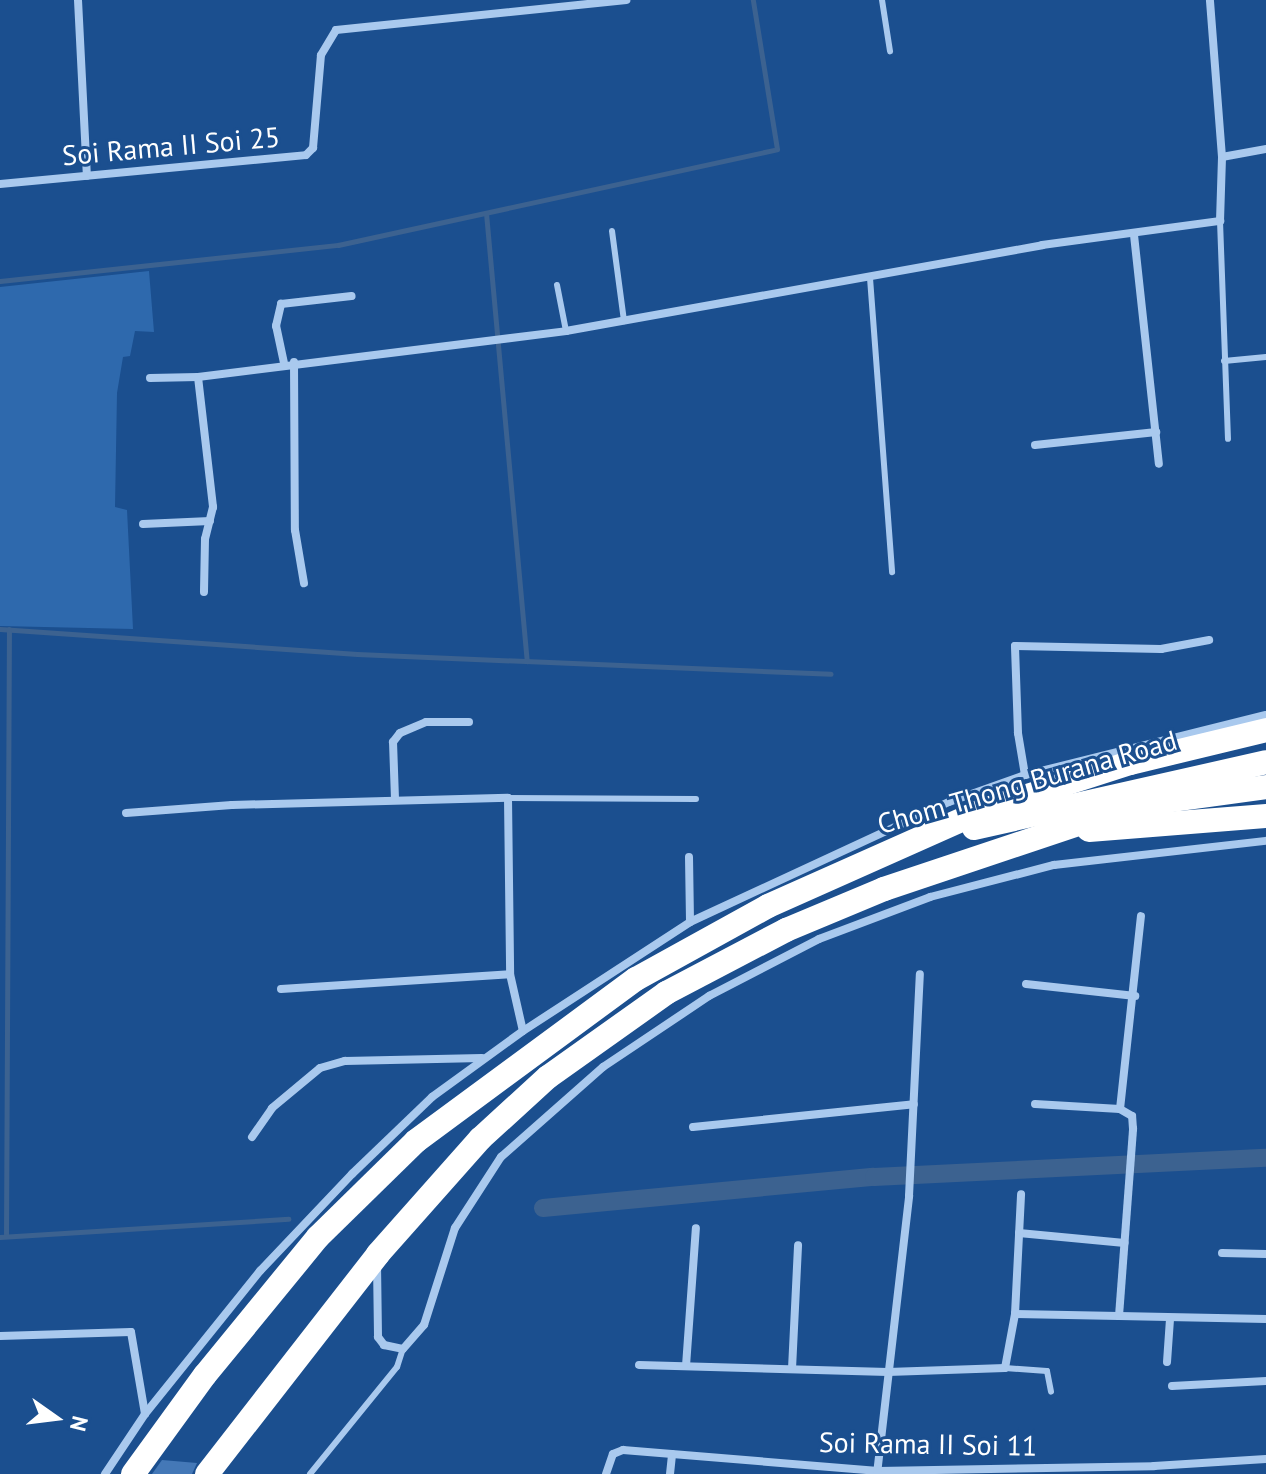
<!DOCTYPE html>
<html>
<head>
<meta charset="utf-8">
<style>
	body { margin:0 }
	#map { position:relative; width:1266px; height:1474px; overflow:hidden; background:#1b4f8f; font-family:"PT Sans",sans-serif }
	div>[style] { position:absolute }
	.green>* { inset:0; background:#2e69ad }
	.stream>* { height:5px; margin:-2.5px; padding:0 2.5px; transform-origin:2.5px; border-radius:2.5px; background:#3c6290 }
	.canal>* { height:18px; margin:-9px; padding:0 9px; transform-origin:9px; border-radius:9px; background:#3c6290 }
	.building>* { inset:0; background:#4478b7 }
	.lane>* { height:6px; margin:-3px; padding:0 3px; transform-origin:3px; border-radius:3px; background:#a9c9ee }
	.street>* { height:8px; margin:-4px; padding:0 4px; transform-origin:4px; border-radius:4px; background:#a9c9ee }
	.highway>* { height:24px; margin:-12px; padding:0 12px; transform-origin:12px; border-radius:12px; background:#fff }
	span { translate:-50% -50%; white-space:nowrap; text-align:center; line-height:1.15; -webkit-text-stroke:6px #1b4f8f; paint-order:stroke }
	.street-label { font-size:28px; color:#fff }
	.north { position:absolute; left:16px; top:1378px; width:80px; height:80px; -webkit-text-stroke:6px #1b4f8f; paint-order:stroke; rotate:104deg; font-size:22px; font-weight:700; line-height:32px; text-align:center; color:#fff }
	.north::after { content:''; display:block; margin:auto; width:28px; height:36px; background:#fff; clip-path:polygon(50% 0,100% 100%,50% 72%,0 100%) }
</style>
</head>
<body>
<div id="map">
	<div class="green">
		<i style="clip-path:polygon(149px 271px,154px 332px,135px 331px,130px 356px,123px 357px,117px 393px,115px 507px,127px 510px,133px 629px,0 626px,0 287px)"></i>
	</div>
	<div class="stream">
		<i style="left:486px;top:213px;width:450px;rotate:84.8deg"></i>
		<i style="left:0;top:281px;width:340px;rotate:-6.1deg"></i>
		<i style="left:338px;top:245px;width:449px;rotate:-12.3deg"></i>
		<i style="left:777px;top:149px;width:151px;rotate:-99.2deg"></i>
		<i style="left:0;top:629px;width:358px;rotate:4deg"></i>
		<i style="left:357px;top:654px;width:474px;rotate:2.4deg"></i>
		<i style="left:6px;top:1236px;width:607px;rotate:-89.72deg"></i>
		<i style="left:0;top:1237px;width:289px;rotate:-3.6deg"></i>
	</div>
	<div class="canal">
		<i style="left:543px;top:1208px;width:332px;rotate:-5.4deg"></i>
		<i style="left:874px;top:1177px;width:392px;rotate:-2.8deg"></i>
	</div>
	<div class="building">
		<i style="clip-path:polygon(162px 1460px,197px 1463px,192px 1474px,152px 1474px)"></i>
	</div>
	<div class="lane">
		<i style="left:882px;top:0;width:52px;rotate:81.1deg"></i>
		<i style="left:1220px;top:221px;width:218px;rotate:87.9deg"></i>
		<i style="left:612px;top:231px;width:91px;rotate:82.4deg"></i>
		<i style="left:870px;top:278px;width:295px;rotate:85.7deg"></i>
		<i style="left:557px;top:285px;width:47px;rotate:78.9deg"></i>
		<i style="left:1224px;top:361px;width:42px;rotate:-5.4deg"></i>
		<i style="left:508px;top:798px;width:188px;rotate:0.3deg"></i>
		<i style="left:1005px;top:1368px;width:42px;rotate:4.1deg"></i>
		<i style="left:1047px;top:1371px;width:21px;rotate:79deg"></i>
		<i style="left:310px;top:1474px;width:138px;rotate:-50.9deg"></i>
		<i style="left:397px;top:1367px;width:19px;rotate:-72deg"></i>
	</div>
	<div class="street">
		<i style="left:78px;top:0;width:176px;rotate:87.1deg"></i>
		<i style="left:1222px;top:157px;width:45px;rotate:-10.3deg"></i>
		<i style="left:0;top:184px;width:307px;rotate:-5.4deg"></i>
		<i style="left:306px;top:155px;width:10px;rotate:-45deg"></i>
		<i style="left:313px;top:148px;width:93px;rotate:-85.1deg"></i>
		<i style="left:321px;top:55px;width:29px;rotate:-59deg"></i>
		<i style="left:336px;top:30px;width:292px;rotate:-5.9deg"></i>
		<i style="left:1134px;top:235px;width:230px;rotate:83.8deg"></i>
		<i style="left:294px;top:362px;width:168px;rotate:89.7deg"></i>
		<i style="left:295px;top:530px;width:54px;rotate:80.4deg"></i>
		<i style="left:284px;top:363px;width:38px;rotate:-102deg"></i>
		<i style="left:276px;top:326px;width:23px;rotate:-77deg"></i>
		<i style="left:281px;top:304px;width:71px;rotate:-6.4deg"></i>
		<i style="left:198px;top:377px;width:131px;rotate:83.4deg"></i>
		<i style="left:213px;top:507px;width:33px;rotate:104deg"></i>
		<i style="left:205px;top:539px;width:53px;rotate:91.1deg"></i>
		<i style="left:150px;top:378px;width:48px;rotate:-1.2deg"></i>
		<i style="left:198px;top:377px;width:371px;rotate:-7.1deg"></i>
		<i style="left:566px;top:331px;width:484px;rotate:-10.2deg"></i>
		<i style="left:1042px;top:245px;width:180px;rotate:-7.7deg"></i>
		<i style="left:1220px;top:221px;width:64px;rotate:-88.2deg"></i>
		<i style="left:1222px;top:157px;width:157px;rotate:-94.4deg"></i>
		<i style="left:1035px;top:445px;width:122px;rotate:-6.1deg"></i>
		<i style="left:143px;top:524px;width:67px;rotate:-2.6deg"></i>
		<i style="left:1025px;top:775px;width:43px;rotate:-99.5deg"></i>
		<i style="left:1018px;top:733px;width:87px;rotate:-92deg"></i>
		<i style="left:1015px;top:646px;width:146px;rotate:1.2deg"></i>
		<i style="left:1161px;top:649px;width:49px;rotate:-10.6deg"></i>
		<i style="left:395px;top:799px;width:57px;rotate:-92deg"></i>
		<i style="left:393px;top:742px;width:11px;rotate:-52deg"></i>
		<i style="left:400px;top:733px;width:28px;rotate:-23deg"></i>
		<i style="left:426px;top:722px;width:43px"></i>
		<i style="left:126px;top:813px;width:106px;rotate:-4.3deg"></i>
		<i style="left:232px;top:805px;width:276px;rotate:-1.5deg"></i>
		<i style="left:508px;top:798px;width:176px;rotate:89.3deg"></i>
		<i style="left:510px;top:974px;width:58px;rotate:77.2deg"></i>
		<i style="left:689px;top:857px;width:65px;rotate:89.1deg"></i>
		<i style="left:1026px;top:984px;width:110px;rotate:6.3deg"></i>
		<i style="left:281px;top:989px;width:229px;rotate:-3.7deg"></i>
		<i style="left:1035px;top:1104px;width:85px;rotate:3.4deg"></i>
		<i style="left:693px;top:1127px;width:222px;rotate:-5.9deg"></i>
		<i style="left:252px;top:1137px;width:35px;rotate:-55deg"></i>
		<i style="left:272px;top:1108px;width:62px;rotate:-39.8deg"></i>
		<i style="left:320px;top:1068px;width:26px;rotate:-16deg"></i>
		<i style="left:345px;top:1061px;width:137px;rotate:-1.3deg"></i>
		<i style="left:1019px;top:1233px;width:106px;rotate:5.4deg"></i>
		<i style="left:1222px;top:1253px;width:44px;rotate:1.3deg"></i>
		<i style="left:377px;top:1264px;width:73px;rotate:89.2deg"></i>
		<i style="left:378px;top:1337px;width:10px;rotate:53deg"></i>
		<i style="left:384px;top:1345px;width:19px;rotate:12deg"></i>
		<i style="left:403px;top:1349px;width:32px;rotate:-49deg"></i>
		<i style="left:424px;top:1325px;width:102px;rotate:-72.3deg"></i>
		<i style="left:455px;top:1228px;width:85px;rotate:-57.1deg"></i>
		<i style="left:501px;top:1157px;width:136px;rotate:-41.4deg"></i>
		<i style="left:603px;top:1067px;width:128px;rotate:-33.8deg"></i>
		<i style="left:709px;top:996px;width:124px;rotate:-27.4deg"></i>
		<i style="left:819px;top:939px;width:119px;rotate:-20.7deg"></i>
		<i style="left:930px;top:897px;width:128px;rotate:-14.5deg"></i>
		<i style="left:1054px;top:865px;width:213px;rotate:-6.5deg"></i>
		<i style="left:1015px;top:1314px;width:104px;rotate:1.1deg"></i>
		<i style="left:1119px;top:1316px;width:188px;rotate:-85.7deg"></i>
		<i style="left:1133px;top:1129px;width:13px;rotate:-94deg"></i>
		<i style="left:1132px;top:1116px;width:14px;rotate:-150deg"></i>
		<i style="left:1120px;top:1109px;width:194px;rotate:-83.8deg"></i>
		<i style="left:1119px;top:1316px;width:147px;rotate:1.2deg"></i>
		<i style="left:0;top:1336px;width:131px;rotate:-1.7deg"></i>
		<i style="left:131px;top:1332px;width:83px;rotate:80.3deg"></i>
		<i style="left:1167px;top:1362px;width:43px;rotate:-86deg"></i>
		<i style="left:639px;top:1365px;width:249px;rotate:1.6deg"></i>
		<i style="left:888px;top:1372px;width:117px;rotate:-2deg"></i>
		<i style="left:1005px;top:1368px;width:55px;rotate:-79.5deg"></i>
		<i style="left:1015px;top:1314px;width:120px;rotate:-87.1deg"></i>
		<i style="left:686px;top:1366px;width:138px;rotate:-85.9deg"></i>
		<i style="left:792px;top:1369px;width:124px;rotate:-87.2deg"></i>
		<i style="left:1172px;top:1386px;width:94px;rotate:-3deg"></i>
		<i style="left:105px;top:1474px;width:72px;rotate:-56.3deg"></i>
		<i style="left:145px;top:1414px;width:184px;rotate:-51.2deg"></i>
		<i style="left:260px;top:1271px;width:134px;rotate:-46.5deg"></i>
		<i style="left:352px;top:1174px;width:111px;rotate:-43.9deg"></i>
		<i style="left:432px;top:1097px;width:112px;rotate:-36deg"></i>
		<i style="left:523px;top:1031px;width:199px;rotate:-33.1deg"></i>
		<i style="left:690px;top:922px;width:285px;rotate:-24.9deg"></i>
		<i style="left:949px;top:802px;width:81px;rotate:-19.6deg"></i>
		<i style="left:1025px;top:775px;width:248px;rotate:-14deg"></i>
		<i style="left:606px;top:1474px;width:21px;rotate:-71deg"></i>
		<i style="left:613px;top:1454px;width:11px;rotate:-22deg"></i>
		<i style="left:623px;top:1450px;width:256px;rotate:4.7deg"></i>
		<i style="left:878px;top:1471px;width:276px;rotate:-1deg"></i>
		<i style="left:1154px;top:1466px;width:112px;rotate:-3.6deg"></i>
		<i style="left:670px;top:1474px;width:20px;rotate:-84deg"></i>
		<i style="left:877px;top:1474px;width:280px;rotate:-83.4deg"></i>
		<i style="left:909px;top:1196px;width:222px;rotate:-87.2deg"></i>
	</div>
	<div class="highway">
		<i style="left:974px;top:828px;width:299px;rotate:-12.7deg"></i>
		<i style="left:1089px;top:830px;width:178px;rotate:-4.5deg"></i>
		<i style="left:133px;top:1474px;width:122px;rotate:-54deg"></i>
		<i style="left:205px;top:1375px;width:178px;rotate:-50.7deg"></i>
		<i style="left:318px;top:1237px;width:137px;rotate:-44.4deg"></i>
		<i style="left:416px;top:1141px;width:273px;rotate:-36.4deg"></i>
		<i style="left:636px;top:979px;width:151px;rotate:-28.9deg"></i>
		<i style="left:768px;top:906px;width:233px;rotate:-24deg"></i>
		<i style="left:981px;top:811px;width:157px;rotate:-17.9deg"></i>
		<i style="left:1130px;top:763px;width:140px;rotate:-13.6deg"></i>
		<i style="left:207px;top:1474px;width:279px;rotate:-52.1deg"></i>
		<i style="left:378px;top:1254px;width:154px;rotate:-48.4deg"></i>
		<i style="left:480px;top:1139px;width:92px;rotate:-42.4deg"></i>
		<i style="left:548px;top:1077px;width:145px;rotate:-35.4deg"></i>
		<i style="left:666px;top:993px;width:136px;rotate:-27.7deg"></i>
		<i style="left:786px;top:930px;width:106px;rotate:-22.7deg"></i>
		<i style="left:884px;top:889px;width:265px;rotate:-18.5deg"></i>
		<i style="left:1135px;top:805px;width:132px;rotate:-7.8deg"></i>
	</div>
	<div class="street-label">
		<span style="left:171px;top:146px;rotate:-5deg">Soi Rama II Soi 25</span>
		<span style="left:1027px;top:782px;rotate:-16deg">Chom Thong Burana Road</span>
		<span style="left:928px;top:1444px;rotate:1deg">Soi Rama II Soi 11</span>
	</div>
	<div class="north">N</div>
</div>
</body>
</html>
